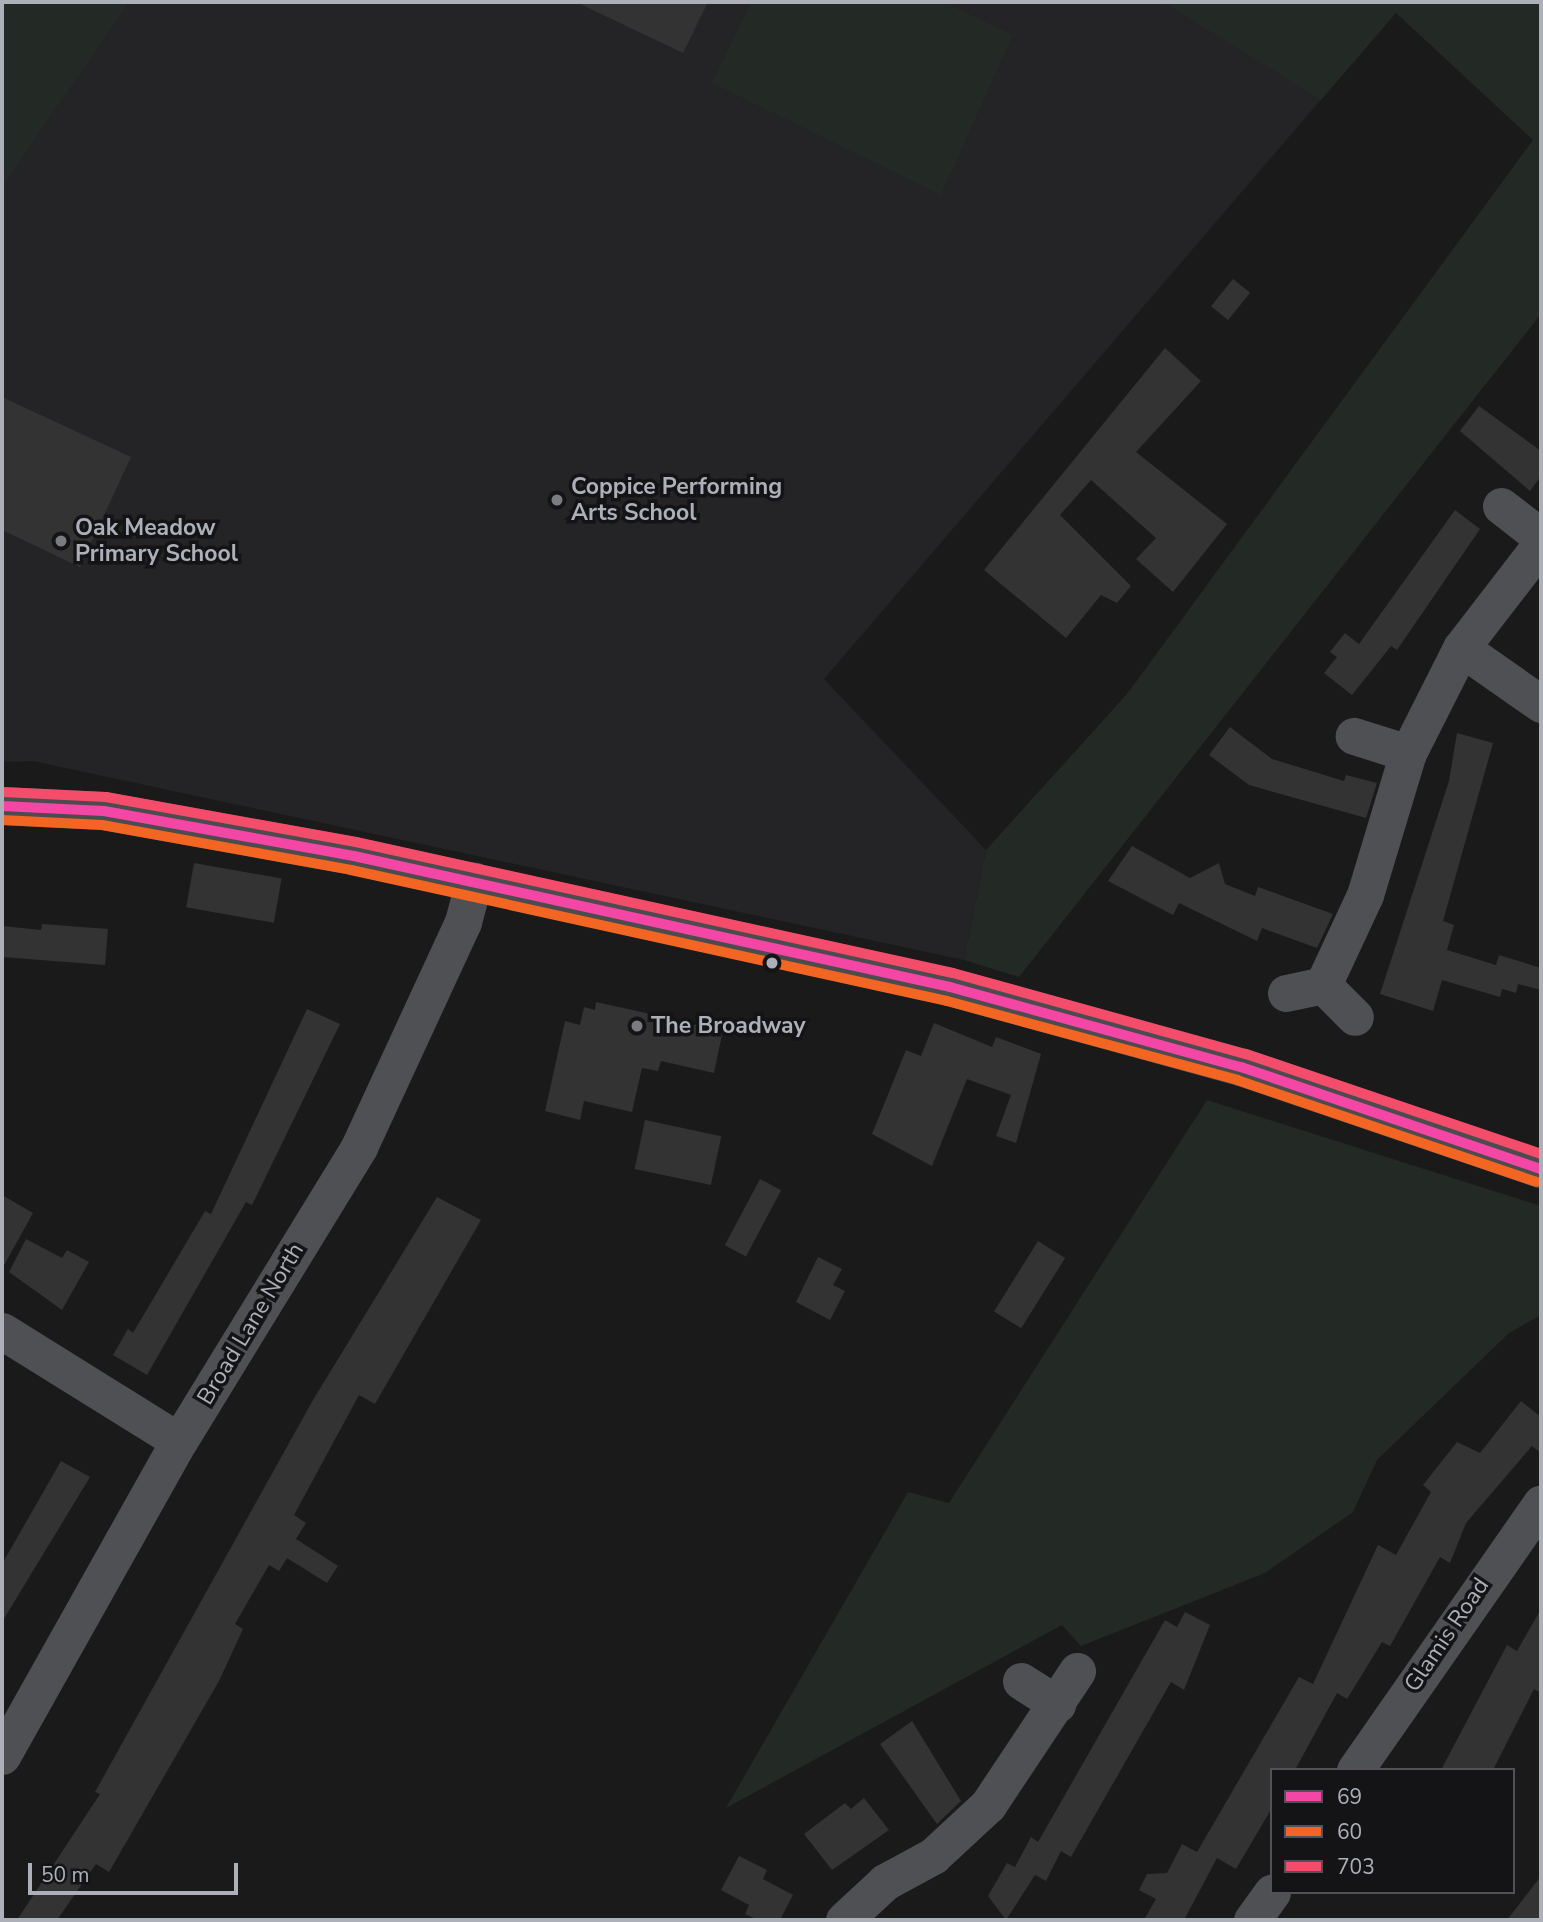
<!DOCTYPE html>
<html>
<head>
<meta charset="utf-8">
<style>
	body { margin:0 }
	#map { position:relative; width:1543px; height:1922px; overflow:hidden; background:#1a1a1a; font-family:"Nunito Sans",sans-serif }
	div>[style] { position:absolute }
	.built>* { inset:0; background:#242426 }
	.green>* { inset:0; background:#232924 }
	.building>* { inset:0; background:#333334; transform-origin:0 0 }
	.minor>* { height:37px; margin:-18.5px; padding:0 18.5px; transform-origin:18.5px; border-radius:18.5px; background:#4f5053 }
	.major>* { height:38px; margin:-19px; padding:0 19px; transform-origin:19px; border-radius:19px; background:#4c4c4f }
	.bus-1>* { height:10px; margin:-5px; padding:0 5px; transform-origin:5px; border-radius:5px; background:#f346a5 }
	.bus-2>* { height:10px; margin:-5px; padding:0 5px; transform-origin:5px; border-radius:5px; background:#f26522 }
	.bus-3>* { height:10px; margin:-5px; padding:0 5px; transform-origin:5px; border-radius:5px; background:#f44d6c }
	.dots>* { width:19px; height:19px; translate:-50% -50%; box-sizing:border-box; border:4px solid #141416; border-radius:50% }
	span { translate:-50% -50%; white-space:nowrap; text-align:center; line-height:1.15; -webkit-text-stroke:7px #141416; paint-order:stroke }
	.poi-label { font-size:23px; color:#adb0b9; font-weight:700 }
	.left { translate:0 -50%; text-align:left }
	.street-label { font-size:23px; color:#adb0b9 }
	.frame { position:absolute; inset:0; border:4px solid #adb0b9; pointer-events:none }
	.legend { position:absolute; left:1270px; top:1768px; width:245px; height:126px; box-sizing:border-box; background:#141416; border:2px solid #515257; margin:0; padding:9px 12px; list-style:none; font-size:21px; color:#adb0b9 }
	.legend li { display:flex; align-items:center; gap:14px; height:35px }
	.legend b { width:35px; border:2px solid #515257 }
	.scale { position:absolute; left:28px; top:1863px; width:210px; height:32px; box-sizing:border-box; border:4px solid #adb0b9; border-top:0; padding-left:9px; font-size:21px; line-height:24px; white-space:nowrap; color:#adb0b9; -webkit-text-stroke:5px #141416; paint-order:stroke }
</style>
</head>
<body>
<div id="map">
	<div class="built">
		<i style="clip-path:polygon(2px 2px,1392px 2px,1396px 12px,824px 679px,986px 850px,964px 960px,33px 761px,2px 762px)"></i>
	</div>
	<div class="green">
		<i style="clip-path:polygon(2px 2px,129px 2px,2px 187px)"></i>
		<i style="clip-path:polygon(751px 2px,944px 2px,1013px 35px,941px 195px,712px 83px)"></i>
		<i style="clip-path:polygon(1163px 2px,1541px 2px,1541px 314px,1019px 977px,964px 960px,986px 850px,1127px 694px,1533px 140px,1396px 13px,1321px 100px)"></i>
		<i style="clip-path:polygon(1207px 1100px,1541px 1206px,1541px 1315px,1509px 1333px,1377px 1460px,1353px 1512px,1265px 1573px,1081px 1646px,1062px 1625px,726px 1808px,908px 1492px,949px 1503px)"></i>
	</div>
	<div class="building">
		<i style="clip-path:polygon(576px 2px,708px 2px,683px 53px)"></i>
		<i style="left:1233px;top:279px;width:22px;height:35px;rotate:39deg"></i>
		<i style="clip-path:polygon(1165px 348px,1201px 381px,1136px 452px,1227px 524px,1173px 592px,1136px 559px,1156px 538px,1091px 480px,1060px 515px,1131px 586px,1117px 603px,1101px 595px,1066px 638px,984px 570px)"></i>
		<i style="clip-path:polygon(2px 397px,131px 457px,80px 567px,2px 530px)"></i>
		<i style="clip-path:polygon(1479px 406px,1541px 451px,1541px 476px,1530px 491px,1460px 431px)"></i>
		<i style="clip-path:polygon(1455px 510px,1480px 529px,1397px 650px,1391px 646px,1352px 695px,1324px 673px,1337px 657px,1330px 652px,1345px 633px,1359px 644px)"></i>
		<i style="clip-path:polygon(1230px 727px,1272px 759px,1344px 781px,1346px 775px,1377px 783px,1366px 818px,1249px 785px,1209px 755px)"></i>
		<i style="clip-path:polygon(1457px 733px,1493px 743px,1443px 921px,1454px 925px,1447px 950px,1496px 965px,1499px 955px,1541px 968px,1541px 990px,1518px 984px,1516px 993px,1502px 989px,1500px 997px,1442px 980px,1433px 1011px,1380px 994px,1449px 781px)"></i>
		<i style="clip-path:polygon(1132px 846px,1190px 878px,1219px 863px,1225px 884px,1255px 896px,1258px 887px,1333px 914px,1317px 948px,1262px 928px,1257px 941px,1179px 903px,1173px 915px,1108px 881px)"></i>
		<i style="left:194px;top:863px;width:89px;height:45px;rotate:10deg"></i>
		<i style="clip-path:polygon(42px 924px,108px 929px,105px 965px,2px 957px,2px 926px,41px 930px)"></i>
		<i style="clip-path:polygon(596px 1002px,723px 1030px,714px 1073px,661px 1061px,658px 1071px,642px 1068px,632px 1112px,584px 1101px,580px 1120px,545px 1111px,565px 1021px,580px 1025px,584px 1007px,595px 1010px)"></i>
		<i style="clip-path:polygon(307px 1009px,340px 1024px,252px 1205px,246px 1202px,147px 1375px,113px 1355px,128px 1329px,133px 1333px,205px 1211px,211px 1214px)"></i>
		<i style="clip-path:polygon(934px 1023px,992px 1047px,996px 1037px,1041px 1054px,1016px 1143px,996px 1136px,1011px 1095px,967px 1079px,932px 1166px,872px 1134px,906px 1050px,921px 1056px)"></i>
		<i style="left:645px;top:1120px;width:78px;height:50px;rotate:12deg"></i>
		<i style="left:760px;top:1179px;width:24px;height:75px;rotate:28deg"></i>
		<i style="clip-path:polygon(2px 1195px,33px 1213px,2px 1269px)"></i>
		<i style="clip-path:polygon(437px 1197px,481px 1220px,375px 1404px,359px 1395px,294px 1515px,306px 1523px,296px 1539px,338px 1566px,327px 1583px,287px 1558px,279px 1571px,269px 1565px,235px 1624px,243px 1629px,219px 1681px,109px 1872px,96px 1864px,57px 1920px,17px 1920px,100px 1794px,95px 1792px,313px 1400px)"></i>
		<i style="clip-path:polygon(26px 1239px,62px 1258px,67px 1250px,89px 1262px,62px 1310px,9px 1272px)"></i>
		<i style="left:1038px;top:1241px;width:32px;height:83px;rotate:32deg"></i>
		<i style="clip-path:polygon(818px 1257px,842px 1269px,833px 1285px,845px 1291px,830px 1320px,796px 1302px)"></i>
		<i style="clip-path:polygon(1521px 1401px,1541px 1417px,1541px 1453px,1532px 1446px,1466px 1523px,1450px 1563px,1440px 1557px,1390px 1646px,1382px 1642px,1347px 1699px,1337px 1693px,1295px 1770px,1272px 1770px,1272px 1808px,1236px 1869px,1217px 1858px,1184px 1920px,1144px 1920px,1156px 1899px,1139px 1890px,1147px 1874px,1167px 1873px,1182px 1844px,1197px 1852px,1299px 1677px,1313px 1684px,1378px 1545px,1396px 1555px,1431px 1492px,1423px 1485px,1457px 1442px,1480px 1453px)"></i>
		<i style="clip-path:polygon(61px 1461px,90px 1477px,2px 1622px,2px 1564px)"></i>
		<i style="clip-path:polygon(1541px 1609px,1541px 1693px,1534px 1689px,1493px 1770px,1441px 1770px,1507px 1645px,1517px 1651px)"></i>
		<i style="clip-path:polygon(1185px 1612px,1210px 1625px,1184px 1690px,1171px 1682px,1071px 1857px,1061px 1851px,1046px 1881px,1035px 1875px,1006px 1920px,988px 1896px,1007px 1863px,1015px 1867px,1031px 1837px,1038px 1842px,1165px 1620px,1177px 1627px)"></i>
		<i style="clip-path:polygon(912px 1721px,961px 1801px,937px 1824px,880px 1744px)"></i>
		<i style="clip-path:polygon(864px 1798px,889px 1830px,832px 1870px,804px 1834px,845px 1803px,851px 1809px)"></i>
		<i style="clip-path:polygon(739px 1856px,767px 1870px,763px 1879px,793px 1895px,780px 1920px,758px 1920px,745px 1914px,749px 1905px,721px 1890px)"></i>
		<i style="clip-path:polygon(1541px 1876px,1541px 1920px,1507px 1920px)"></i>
	</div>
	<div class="minor">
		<i style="left:1501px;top:506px;width:51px;rotate:37.8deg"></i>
		<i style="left:1461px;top:648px;width:98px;rotate:35deg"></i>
		<i style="left:1408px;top:753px;width:118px;rotate:-63.2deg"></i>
		<i style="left:1461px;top:648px;width:131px;rotate:-52.4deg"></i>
		<i style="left:1323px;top:985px;width:99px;rotate:-65deg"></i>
		<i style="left:1365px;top:895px;width:148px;rotate:-73.2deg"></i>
		<i style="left:1408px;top:753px;width:57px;rotate:-162.5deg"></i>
		<i style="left:1286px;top:993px;width:38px;rotate:-12deg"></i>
		<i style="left:1323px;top:985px;width:45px;rotate:45deg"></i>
		<i style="left:2px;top:1331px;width:208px;rotate:31.9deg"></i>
		<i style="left:1021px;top:1681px;width:43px;rotate:32.6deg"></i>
		<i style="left:2px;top:1756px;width:361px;rotate:-60.7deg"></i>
		<i style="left:179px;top:1441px;width:345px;rotate:-58.5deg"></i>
		<i style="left:359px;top:1147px;width:248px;rotate:-65.2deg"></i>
		<i style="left:463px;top:922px;width:43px;rotate:-75.3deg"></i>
		<i style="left:1355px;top:1770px;width:325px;rotate:-55.1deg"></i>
		<i style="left:844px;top:1920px;width:56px;rotate:-42.8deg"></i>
		<i style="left:885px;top:1882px;width:55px;rotate:-28.4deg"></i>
		<i style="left:933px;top:1856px;width:75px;rotate:-42.8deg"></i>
		<i style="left:988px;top:1805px;width:161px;rotate:-56.4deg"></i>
		<i style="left:1252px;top:1920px;width:34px;rotate:-54deg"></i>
	</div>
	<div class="major">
		<i style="left:2px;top:806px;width:102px;rotate:2.8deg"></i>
		<i style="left:104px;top:811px;width:254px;rotate:10.2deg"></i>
		<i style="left:354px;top:856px;width:610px;rotate:12.4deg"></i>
		<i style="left:950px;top:987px;width:302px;rotate:15.4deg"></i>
		<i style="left:1241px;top:1067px;width:317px;rotate:18.8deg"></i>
	</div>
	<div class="bus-1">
		<i style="left:2px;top:806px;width:102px;rotate:2.8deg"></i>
		<i style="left:104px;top:811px;width:254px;rotate:10.2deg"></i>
		<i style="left:354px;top:856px;width:610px;rotate:12.4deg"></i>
		<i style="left:950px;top:987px;width:302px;rotate:15.4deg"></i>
		<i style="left:1241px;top:1067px;width:317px;rotate:18.8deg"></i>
	</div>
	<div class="bus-2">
		<i style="left:2px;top:820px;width:100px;rotate:2.9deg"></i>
		<i style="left:102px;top:825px;width:253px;rotate:10.2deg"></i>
		<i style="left:351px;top:870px;width:610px;rotate:12.4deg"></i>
		<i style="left:947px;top:1001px;width:301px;rotate:15.2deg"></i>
		<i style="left:1237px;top:1080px;width:316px;rotate:18.8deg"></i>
	</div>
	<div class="bus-3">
		<i style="left:3px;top:792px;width:103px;rotate:2.8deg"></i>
		<i style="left:106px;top:797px;width:254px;rotate:10.2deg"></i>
		<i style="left:356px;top:842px;width:611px;rotate:12.38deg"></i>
		<i style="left:953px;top:973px;width:304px;rotate:15.5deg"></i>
		<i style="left:1246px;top:1054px;width:311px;rotate:18.7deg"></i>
	</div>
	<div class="dots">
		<i style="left:557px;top:500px;background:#7a7c81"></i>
		<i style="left:61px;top:541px;background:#7a7c81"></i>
		<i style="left:772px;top:963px;background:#adb0b9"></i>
		<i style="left:637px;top:1026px;background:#7a7c81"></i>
	</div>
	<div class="poi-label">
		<span class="left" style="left:571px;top:500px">Coppice Performing<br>Arts School</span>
		<span class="left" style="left:75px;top:541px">Oak Meadow<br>Primary School</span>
		<span class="left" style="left:651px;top:1026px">The Broadway</span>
	</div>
	<div class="street-label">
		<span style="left:251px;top:1324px;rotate:-59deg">Broad Lane North</span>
		<span style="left:1447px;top:1635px;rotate:-56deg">Glamis Road</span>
	</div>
	<div class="frame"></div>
	<ul class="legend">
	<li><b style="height:9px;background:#f346a5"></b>69</li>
	<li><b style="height:9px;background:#f26522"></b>60</li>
	<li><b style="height:9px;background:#f44d6c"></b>703</li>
	</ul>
	<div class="scale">50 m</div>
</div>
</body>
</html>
